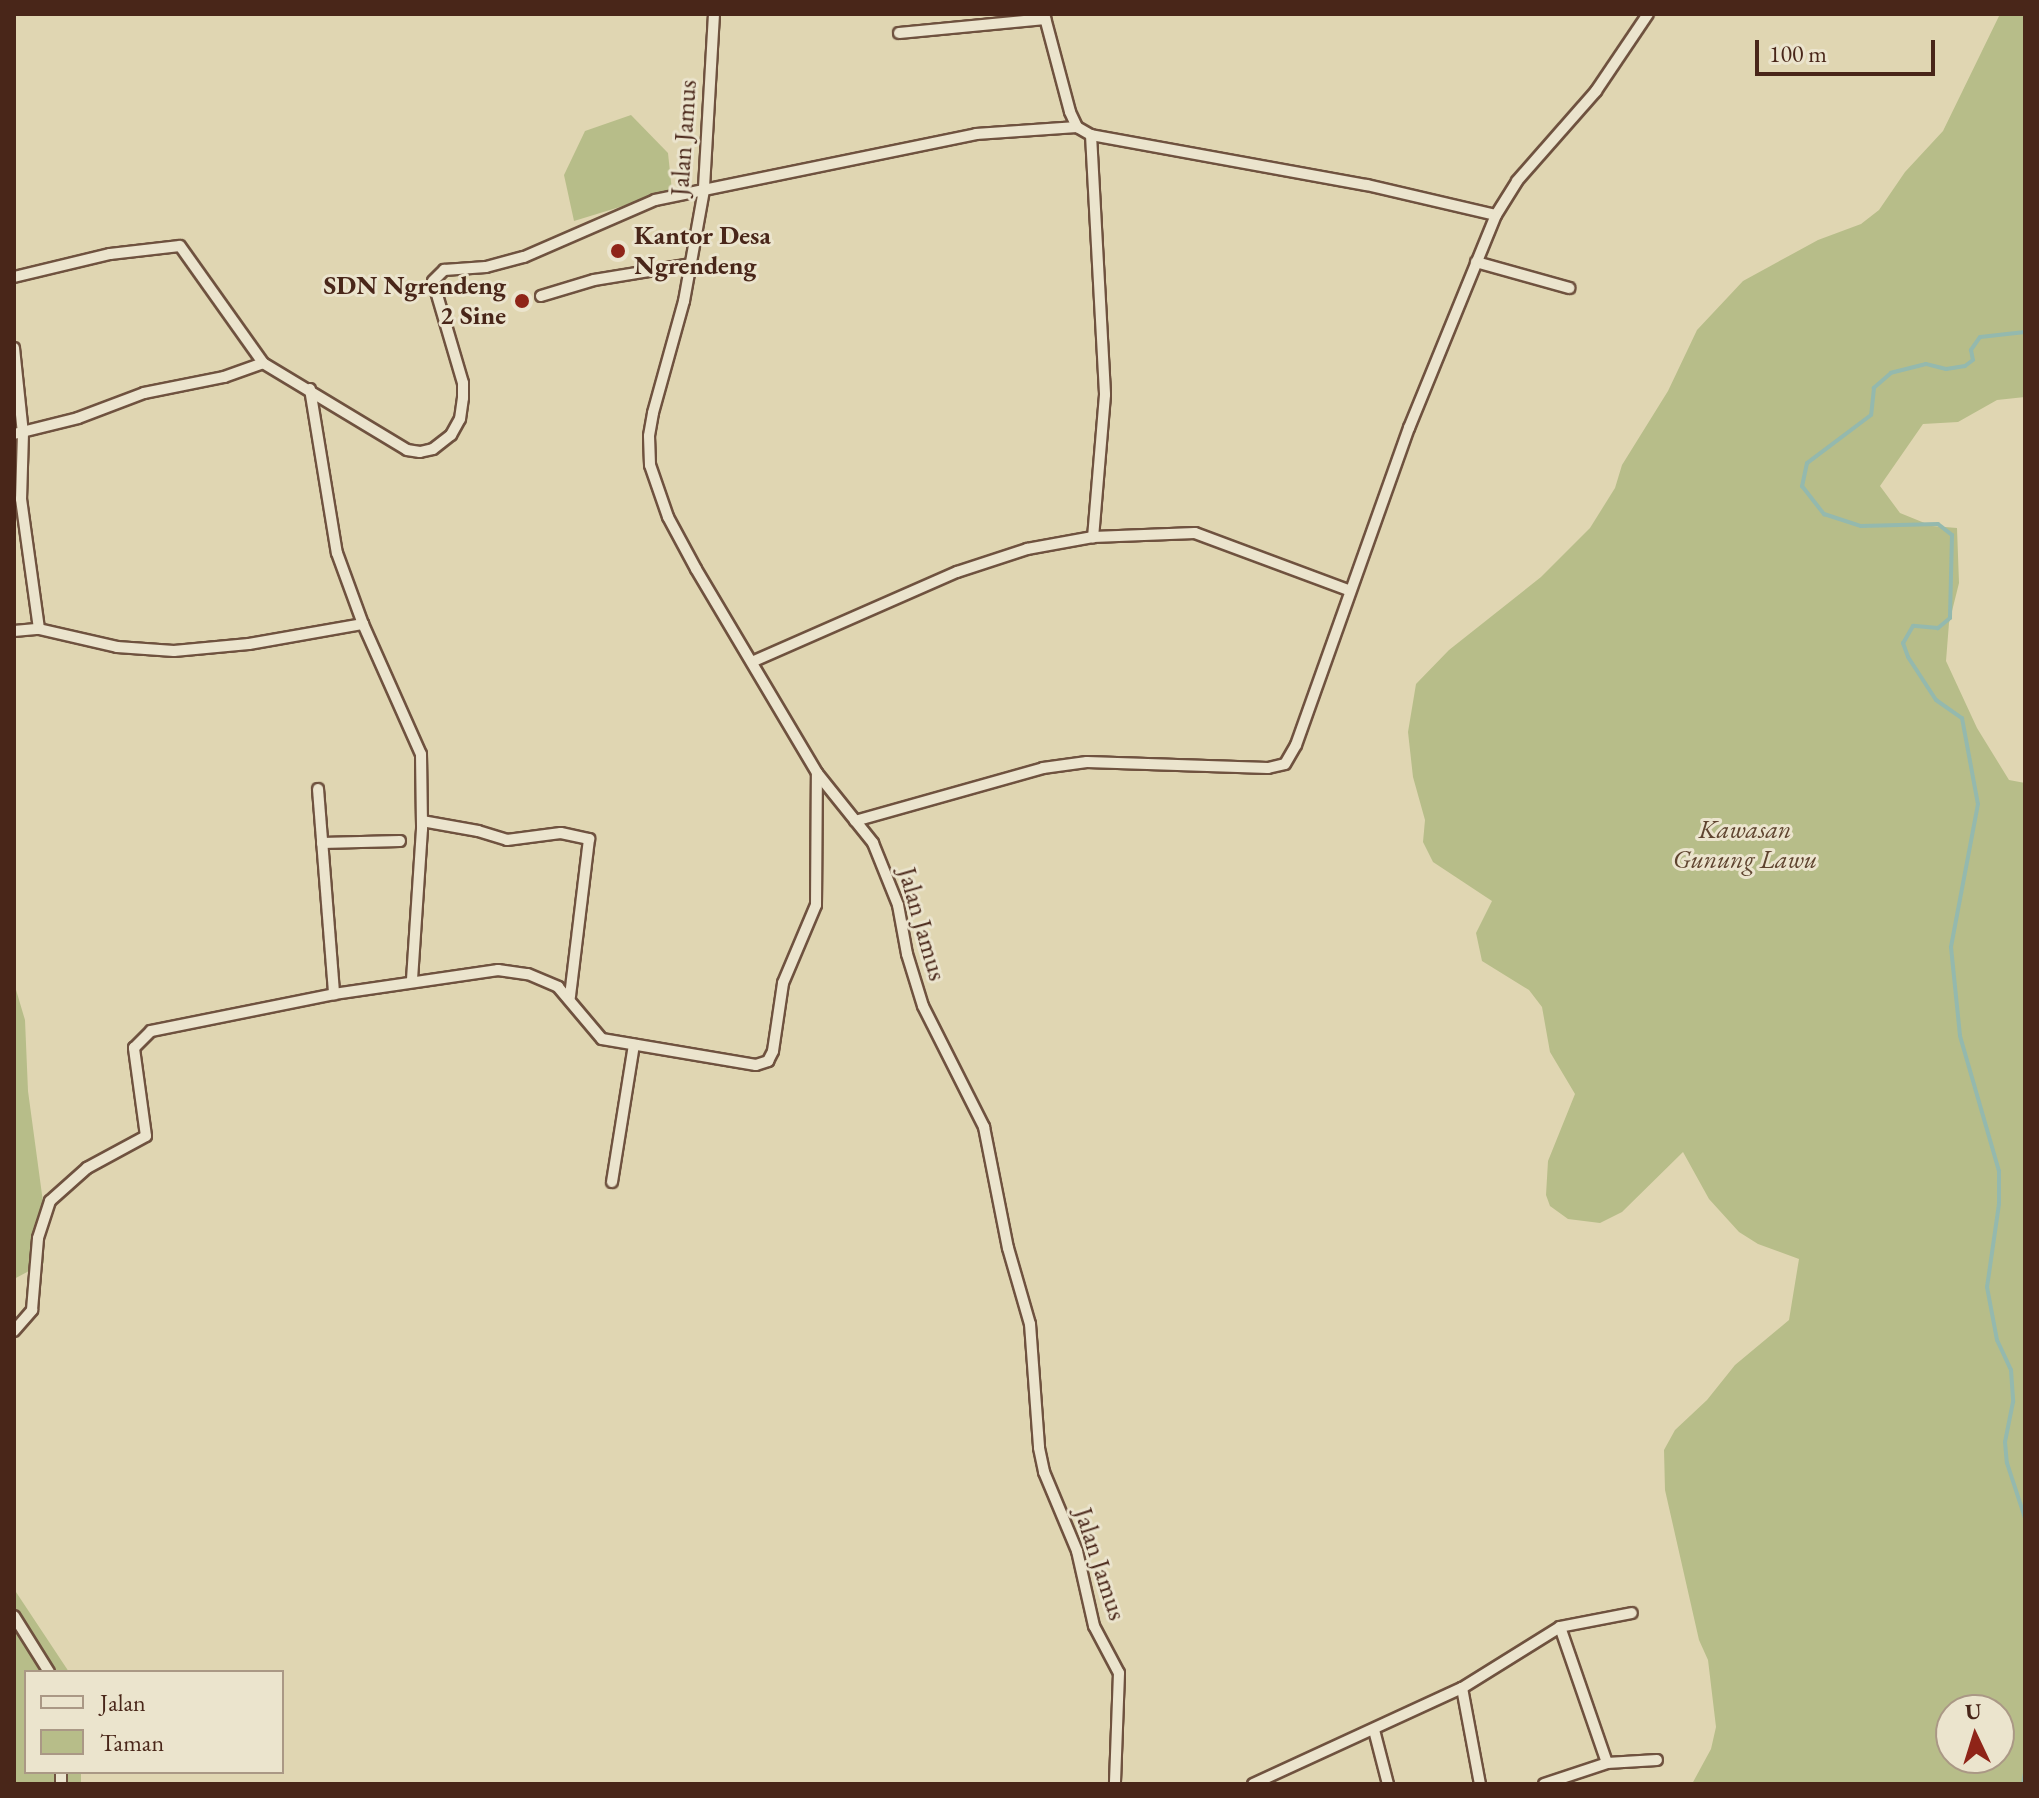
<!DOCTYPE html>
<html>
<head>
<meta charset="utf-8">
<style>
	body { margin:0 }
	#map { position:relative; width:2039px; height:1798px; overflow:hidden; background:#e0d6b2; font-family:"EB Garamond",serif }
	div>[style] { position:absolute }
	.green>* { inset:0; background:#b7bd89 }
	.stream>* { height:4px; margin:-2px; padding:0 2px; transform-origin:2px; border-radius:2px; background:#94b9ae }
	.roads { filter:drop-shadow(2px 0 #6f523f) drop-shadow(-2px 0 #6f523f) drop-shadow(0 2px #6f523f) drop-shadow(0 -2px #6f523f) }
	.minor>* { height:10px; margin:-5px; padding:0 5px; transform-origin:5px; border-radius:5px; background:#ebe4cd }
	.dots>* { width:22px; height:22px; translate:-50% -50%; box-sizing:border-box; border:4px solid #ebe4cd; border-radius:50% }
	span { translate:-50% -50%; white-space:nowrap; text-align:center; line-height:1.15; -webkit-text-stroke:6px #ebe4cd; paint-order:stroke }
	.street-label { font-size:26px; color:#492619 }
	.poi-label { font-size:26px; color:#492619; font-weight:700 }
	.left { translate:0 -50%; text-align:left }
	.right { translate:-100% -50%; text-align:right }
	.park-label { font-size:26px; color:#5f442f; font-style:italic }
	.frame { position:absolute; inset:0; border:16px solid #492619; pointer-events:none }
	.legend { position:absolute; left:24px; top:1670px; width:260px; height:104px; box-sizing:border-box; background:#ebe4cd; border:2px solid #aa9885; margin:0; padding:10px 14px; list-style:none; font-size:24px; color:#492619 }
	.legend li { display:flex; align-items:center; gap:16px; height:40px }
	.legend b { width:40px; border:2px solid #aa9885 }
	.north { position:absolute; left:1935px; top:1694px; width:80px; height:80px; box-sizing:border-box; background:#ebe4cd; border:2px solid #aa9885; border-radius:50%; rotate:356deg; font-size:22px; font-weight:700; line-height:32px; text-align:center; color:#492619 }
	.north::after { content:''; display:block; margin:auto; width:28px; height:36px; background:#8f2418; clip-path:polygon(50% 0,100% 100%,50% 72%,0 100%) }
	.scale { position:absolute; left:1755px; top:40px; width:180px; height:36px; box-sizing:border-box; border:4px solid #492619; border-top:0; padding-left:10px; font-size:24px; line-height:28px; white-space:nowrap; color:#492619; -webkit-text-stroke:6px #ebe4cd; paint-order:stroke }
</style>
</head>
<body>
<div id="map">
	<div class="green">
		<i style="clip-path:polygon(evenodd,2000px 14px,2025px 14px,2025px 397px,1997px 400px,1958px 422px,1923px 424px,1880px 486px,1900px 513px,1932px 526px,1957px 528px,1959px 583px,1949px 623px,1946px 661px,1977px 728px,2009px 780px,2025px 783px,2025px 1784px,1692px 1784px,1711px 1749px,1716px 1727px,1708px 1660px,1699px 1640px,1665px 1490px,1664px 1450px,1675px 1430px,1707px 1400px,1735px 1365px,1789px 1320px,1799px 1259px,1758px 1244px,1739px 1232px,1709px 1199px,1683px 1152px,1622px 1212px,1600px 1223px,1568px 1219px,1550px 1206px,1546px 1195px,1548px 1161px,1575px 1094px,1550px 1052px,1542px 1007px,1529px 990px,1482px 961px,1476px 933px,1492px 901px,1433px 862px,1423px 842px,1425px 820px,1413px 777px,1408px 732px,1416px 684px,1449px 650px,1541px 577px,1590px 528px,1615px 488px,1622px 465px,1668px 391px,1697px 330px,1743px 281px,1818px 240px,1861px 224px,1879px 210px,1905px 172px,1943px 131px,2000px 14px,1951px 1710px,1999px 1710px,1999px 1758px,1951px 1758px,1951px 1710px)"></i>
		<i style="clip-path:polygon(631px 115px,668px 153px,672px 191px,574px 221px,564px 175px,585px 131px)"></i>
		<i style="clip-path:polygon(14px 983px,25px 1020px,28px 1091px,43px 1202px,44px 1263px,14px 1279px)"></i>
		<i style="clip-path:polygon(14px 1589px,69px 1672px,26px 1672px,26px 1772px,81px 1772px,81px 1784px,14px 1784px)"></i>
	</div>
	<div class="stream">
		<i style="left:2025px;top:332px;width:45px;rotate:173.7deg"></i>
		<i style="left:1980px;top:337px;width:16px;rotate:125deg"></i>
		<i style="left:1971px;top:350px;width:10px;rotate:79deg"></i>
		<i style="left:1973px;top:360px;width:10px;rotate:143deg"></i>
		<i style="left:1965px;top:366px;width:19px;rotate:171deg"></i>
		<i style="left:1946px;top:369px;width:21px;rotate:-166deg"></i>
		<i style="left:1926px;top:364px;width:36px;rotate:166deg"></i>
		<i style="left:1891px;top:373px;width:23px;rotate:139deg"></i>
		<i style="left:1874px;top:388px;width:27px;rotate:96deg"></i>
		<i style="left:1871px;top:415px;width:80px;rotate:143.1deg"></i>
		<i style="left:1807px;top:463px;width:24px;rotate:102deg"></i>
		<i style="left:1802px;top:486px;width:36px;rotate:52deg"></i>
		<i style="left:1824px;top:514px;width:39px;rotate:18deg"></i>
		<i style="left:1861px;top:526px;width:77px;rotate:-1.5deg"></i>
		<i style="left:1938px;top:524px;width:18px;rotate:38deg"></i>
		<i style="left:1952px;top:535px;width:83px;rotate:91.4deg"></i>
		<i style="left:1950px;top:618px;width:16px;rotate:140deg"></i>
		<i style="left:1938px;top:628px;width:25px;rotate:-175deg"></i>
		<i style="left:1913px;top:626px;width:20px;rotate:120deg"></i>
		<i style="left:1903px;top:643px;width:15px;rotate:70deg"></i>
		<i style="left:1908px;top:657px;width:51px;rotate:56.9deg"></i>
		<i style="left:1936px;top:700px;width:32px;rotate:35deg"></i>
		<i style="left:1962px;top:718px;width:87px;rotate:79.5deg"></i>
		<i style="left:1978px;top:804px;width:146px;rotate:100.7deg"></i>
		<i style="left:1951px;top:947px;width:89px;rotate:84.2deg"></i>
		<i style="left:1960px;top:1036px;width:141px;rotate:73.9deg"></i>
		<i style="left:1999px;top:1171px;width:33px;rotate:90deg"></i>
		<i style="left:1999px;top:1204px;width:84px;rotate:98.2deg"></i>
		<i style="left:1987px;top:1287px;width:54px;rotate:79.3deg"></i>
		<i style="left:1997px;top:1340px;width:33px;rotate:65deg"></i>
		<i style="left:2011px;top:1370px;width:32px;rotate:86deg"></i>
		<i style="left:2013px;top:1402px;width:41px;rotate:101.3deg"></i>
		<i style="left:2005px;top:1442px;width:21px;rotate:85deg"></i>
		<i style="left:2007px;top:1463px;width:58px;rotate:71.9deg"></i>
		<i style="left:2023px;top:1784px;width:11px;rotate:-80deg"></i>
	</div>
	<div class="roads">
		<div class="minor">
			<i style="left:714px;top:14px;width:176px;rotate:93.3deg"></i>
			<i style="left:704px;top:190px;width:113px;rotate:100.2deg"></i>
			<i style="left:684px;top:301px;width:116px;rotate:105.5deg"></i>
			<i style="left:653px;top:413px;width:23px;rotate:100deg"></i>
			<i style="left:649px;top:436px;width:29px;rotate:88deg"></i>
			<i style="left:650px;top:465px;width:55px;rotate:70.9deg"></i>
			<i style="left:668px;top:517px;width:59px;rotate:61.7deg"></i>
			<i style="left:696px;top:569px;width:237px;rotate:59.3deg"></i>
			<i style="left:817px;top:773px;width:90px;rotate:51.3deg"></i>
			<i style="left:873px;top:843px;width:67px;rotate:68deg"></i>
			<i style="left:898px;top:905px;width:50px;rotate:79.6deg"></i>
			<i style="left:907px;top:954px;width:54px;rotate:72.9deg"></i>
			<i style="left:923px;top:1006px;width:136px;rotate:63.2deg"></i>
			<i style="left:984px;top:1127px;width:123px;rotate:78.8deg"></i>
			<i style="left:1008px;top:1248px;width:79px;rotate:73.9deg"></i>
			<i style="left:1030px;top:1324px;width:124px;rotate:85.8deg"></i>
			<i style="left:1039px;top:1448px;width:25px;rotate:78deg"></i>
			<i style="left:1044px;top:1472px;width:86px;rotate:67.3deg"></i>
			<i style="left:1077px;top:1551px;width:77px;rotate:77.2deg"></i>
			<i style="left:1094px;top:1626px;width:53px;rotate:62deg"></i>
			<i style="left:1119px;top:1673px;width:111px;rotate:92.1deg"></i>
			<i style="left:1044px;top:14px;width:101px;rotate:75.1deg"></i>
			<i style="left:1070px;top:112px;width:17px;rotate:65deg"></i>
			<i style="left:1077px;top:127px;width:16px;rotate:30deg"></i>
			<i style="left:1091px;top:135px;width:260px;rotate:86.9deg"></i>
			<i style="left:1105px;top:395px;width:143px;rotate:94.8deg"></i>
			<i style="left:899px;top:33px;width:147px;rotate:-5.5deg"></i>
			<i style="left:1091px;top:135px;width:280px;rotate:10.3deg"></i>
			<i style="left:1367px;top:185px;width:132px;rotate:13.1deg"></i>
			<i style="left:1476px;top:262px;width:97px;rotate:15.6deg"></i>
			<i style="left:14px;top:277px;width:99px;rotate:-13.5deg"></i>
			<i style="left:110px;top:254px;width:70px;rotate:-6.5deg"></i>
			<i style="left:180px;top:246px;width:143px;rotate:54.6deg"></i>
			<i style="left:263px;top:363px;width:168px;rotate:31.1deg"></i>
			<i style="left:407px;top:450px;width:13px;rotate:9deg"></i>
			<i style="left:420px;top:452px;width:13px;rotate:-13deg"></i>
			<i style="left:433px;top:449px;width:23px;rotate:-38deg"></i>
			<i style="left:451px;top:435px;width:18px;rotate:-61deg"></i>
			<i style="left:460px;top:419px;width:21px;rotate:-82deg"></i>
			<i style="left:463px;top:398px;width:15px;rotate:-90deg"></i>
			<i style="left:463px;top:383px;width:106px;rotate:-106.4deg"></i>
			<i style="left:433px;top:281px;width:16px;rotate:-45deg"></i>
			<i style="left:444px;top:270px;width:42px;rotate:-4.1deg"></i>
			<i style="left:486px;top:267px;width:39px;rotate:-15deg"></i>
			<i style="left:524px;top:257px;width:143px;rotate:-23.5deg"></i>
			<i style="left:655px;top:200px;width:328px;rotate:-11.6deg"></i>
			<i style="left:976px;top:134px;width:101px;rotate:-4deg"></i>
			<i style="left:541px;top:296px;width:55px;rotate:-16.8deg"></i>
			<i style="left:594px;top:280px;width:99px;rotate:-9.3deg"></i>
			<i style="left:14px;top:348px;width:85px;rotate:84deg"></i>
			<i style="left:23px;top:433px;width:66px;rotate:91.7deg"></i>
			<i style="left:21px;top:499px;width:131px;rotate:82.1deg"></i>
			<i style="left:310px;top:389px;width:166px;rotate:80.7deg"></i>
			<i style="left:337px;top:553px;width:76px;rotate:69.9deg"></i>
			<i style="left:363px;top:624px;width:142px;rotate:66deg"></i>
			<i style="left:421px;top:754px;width:75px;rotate:89.2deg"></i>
			<i style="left:422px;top:829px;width:151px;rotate:93.8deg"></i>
			<i style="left:14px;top:434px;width:66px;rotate:-14deg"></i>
			<i style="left:78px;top:418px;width:71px;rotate:-20.7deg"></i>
			<i style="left:144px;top:393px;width:82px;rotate:-11.3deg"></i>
			<i style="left:224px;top:377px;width:41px;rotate:-19.7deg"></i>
			<i style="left:14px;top:631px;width:25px;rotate:-5deg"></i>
			<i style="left:39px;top:629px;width:80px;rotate:13deg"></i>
			<i style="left:117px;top:647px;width:57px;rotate:4deg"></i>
			<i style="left:174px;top:651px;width:75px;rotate:-5.3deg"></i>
			<i style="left:249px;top:644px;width:116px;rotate:-10deg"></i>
			<i style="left:754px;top:661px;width:222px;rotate:-23.7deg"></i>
			<i style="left:957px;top:572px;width:74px;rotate:-18.2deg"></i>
			<i style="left:1027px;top:549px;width:67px;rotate:-10.3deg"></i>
			<i style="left:1093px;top:537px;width:102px;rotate:-2.2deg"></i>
			<i style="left:1195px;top:533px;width:163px;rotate:20.4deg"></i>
			<i style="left:318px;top:789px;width:206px;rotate:85.5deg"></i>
			<i style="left:422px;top:821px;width:57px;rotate:10.1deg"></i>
			<i style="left:478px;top:831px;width:30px;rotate:17deg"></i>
			<i style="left:507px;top:840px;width:54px;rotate:-7.4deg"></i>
			<i style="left:561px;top:833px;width:29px;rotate:12deg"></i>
			<i style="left:589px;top:839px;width:159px;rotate:96.9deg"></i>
			<i style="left:855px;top:821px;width:195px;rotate:-15.7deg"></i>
			<i style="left:1043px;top:768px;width:44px;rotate:-7.8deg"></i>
			<i style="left:1087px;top:762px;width:181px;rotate:1.9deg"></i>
			<i style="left:1268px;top:768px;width:17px;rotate:-13deg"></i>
			<i style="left:1285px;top:764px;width:22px;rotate:-60deg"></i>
			<i style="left:1296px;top:745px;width:337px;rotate:-70.4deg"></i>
			<i style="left:1409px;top:428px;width:230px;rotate:-67.8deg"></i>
			<i style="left:1496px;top:215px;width:40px;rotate:-58deg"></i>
			<i style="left:1517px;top:181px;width:120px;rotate:-48.7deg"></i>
			<i style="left:1596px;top:91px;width:93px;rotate:-56deg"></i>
			<i style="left:322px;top:843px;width:78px;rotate:-1.5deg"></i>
			<i style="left:612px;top:1182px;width:139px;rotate:-80.9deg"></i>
			<i style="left:14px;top:1331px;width:28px;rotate:-49deg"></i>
			<i style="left:32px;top:1310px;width:72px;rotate:-85.2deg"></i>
			<i style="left:38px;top:1238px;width:39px;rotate:-72deg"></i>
			<i style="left:50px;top:1201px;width:50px;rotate:-41.7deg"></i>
			<i style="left:87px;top:1168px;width:67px;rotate:-28.5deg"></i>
			<i style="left:146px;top:1136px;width:89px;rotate:-97.8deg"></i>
			<i style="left:134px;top:1048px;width:24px;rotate:-45deg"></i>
			<i style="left:151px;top:1031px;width:187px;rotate:-11.4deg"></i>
			<i style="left:334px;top:994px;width:166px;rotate:-8.3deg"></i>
			<i style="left:498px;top:970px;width:30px;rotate:8deg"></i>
			<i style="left:528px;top:974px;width:33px;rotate:23deg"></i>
			<i style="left:558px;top:987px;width:68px;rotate:49.8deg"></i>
			<i style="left:602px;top:1039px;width:156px;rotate:9.6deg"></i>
			<i style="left:756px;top:1065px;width:13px;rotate:-18deg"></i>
			<i style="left:768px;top:1061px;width:11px;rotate:-63deg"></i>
			<i style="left:773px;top:1051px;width:69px;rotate:-81.6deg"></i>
			<i style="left:783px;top:983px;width:85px;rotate:-67.1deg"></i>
			<i style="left:816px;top:905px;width:132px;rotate:-89.6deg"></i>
			<i style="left:14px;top:1616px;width:66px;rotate:58deg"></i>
			<i style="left:1560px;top:1627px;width:73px;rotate:-11deg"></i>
			<i style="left:1462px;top:1688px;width:98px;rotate:79.4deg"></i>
			<i style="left:1374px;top:1730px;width:56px;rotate:75.5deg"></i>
			<i style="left:61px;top:1784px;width:12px;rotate:-90deg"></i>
			<i style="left:1253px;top:1784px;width:230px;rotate:-24.7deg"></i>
			<i style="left:1462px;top:1688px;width:115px;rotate:-31.9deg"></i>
			<i style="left:1560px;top:1627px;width:144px;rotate:70.9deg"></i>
			<i style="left:1544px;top:1784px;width:66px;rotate:-18.4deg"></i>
			<i style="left:1607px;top:1763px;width:50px;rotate:-3.4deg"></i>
		</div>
	</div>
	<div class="dots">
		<i style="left:618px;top:251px;background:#8f2418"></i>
		<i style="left:522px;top:301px;background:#8f2418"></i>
	</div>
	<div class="street-label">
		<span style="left:684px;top:138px;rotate:-86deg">Jalan Jamus</span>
		<span style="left:922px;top:924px;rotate:74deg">Jalan Jamus</span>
		<span style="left:1100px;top:1564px;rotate:72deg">Jalan Jamus</span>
	</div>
	<div class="poi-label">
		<span class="left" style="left:634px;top:251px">Kantor Desa<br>Ngrendeng</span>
		<span class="right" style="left:506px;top:301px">SDN Ngrendeng<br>2 Sine</span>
	</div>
	<div class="park-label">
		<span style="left:1745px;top:845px">Kawasan<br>Gunung Lawu</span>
	</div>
	<div class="frame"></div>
	<ul class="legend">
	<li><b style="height:10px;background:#ebe4cd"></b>Jalan</li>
	<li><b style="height:22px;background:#b7bd89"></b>Taman</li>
	</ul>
	<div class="north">U</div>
	<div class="scale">100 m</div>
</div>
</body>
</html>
